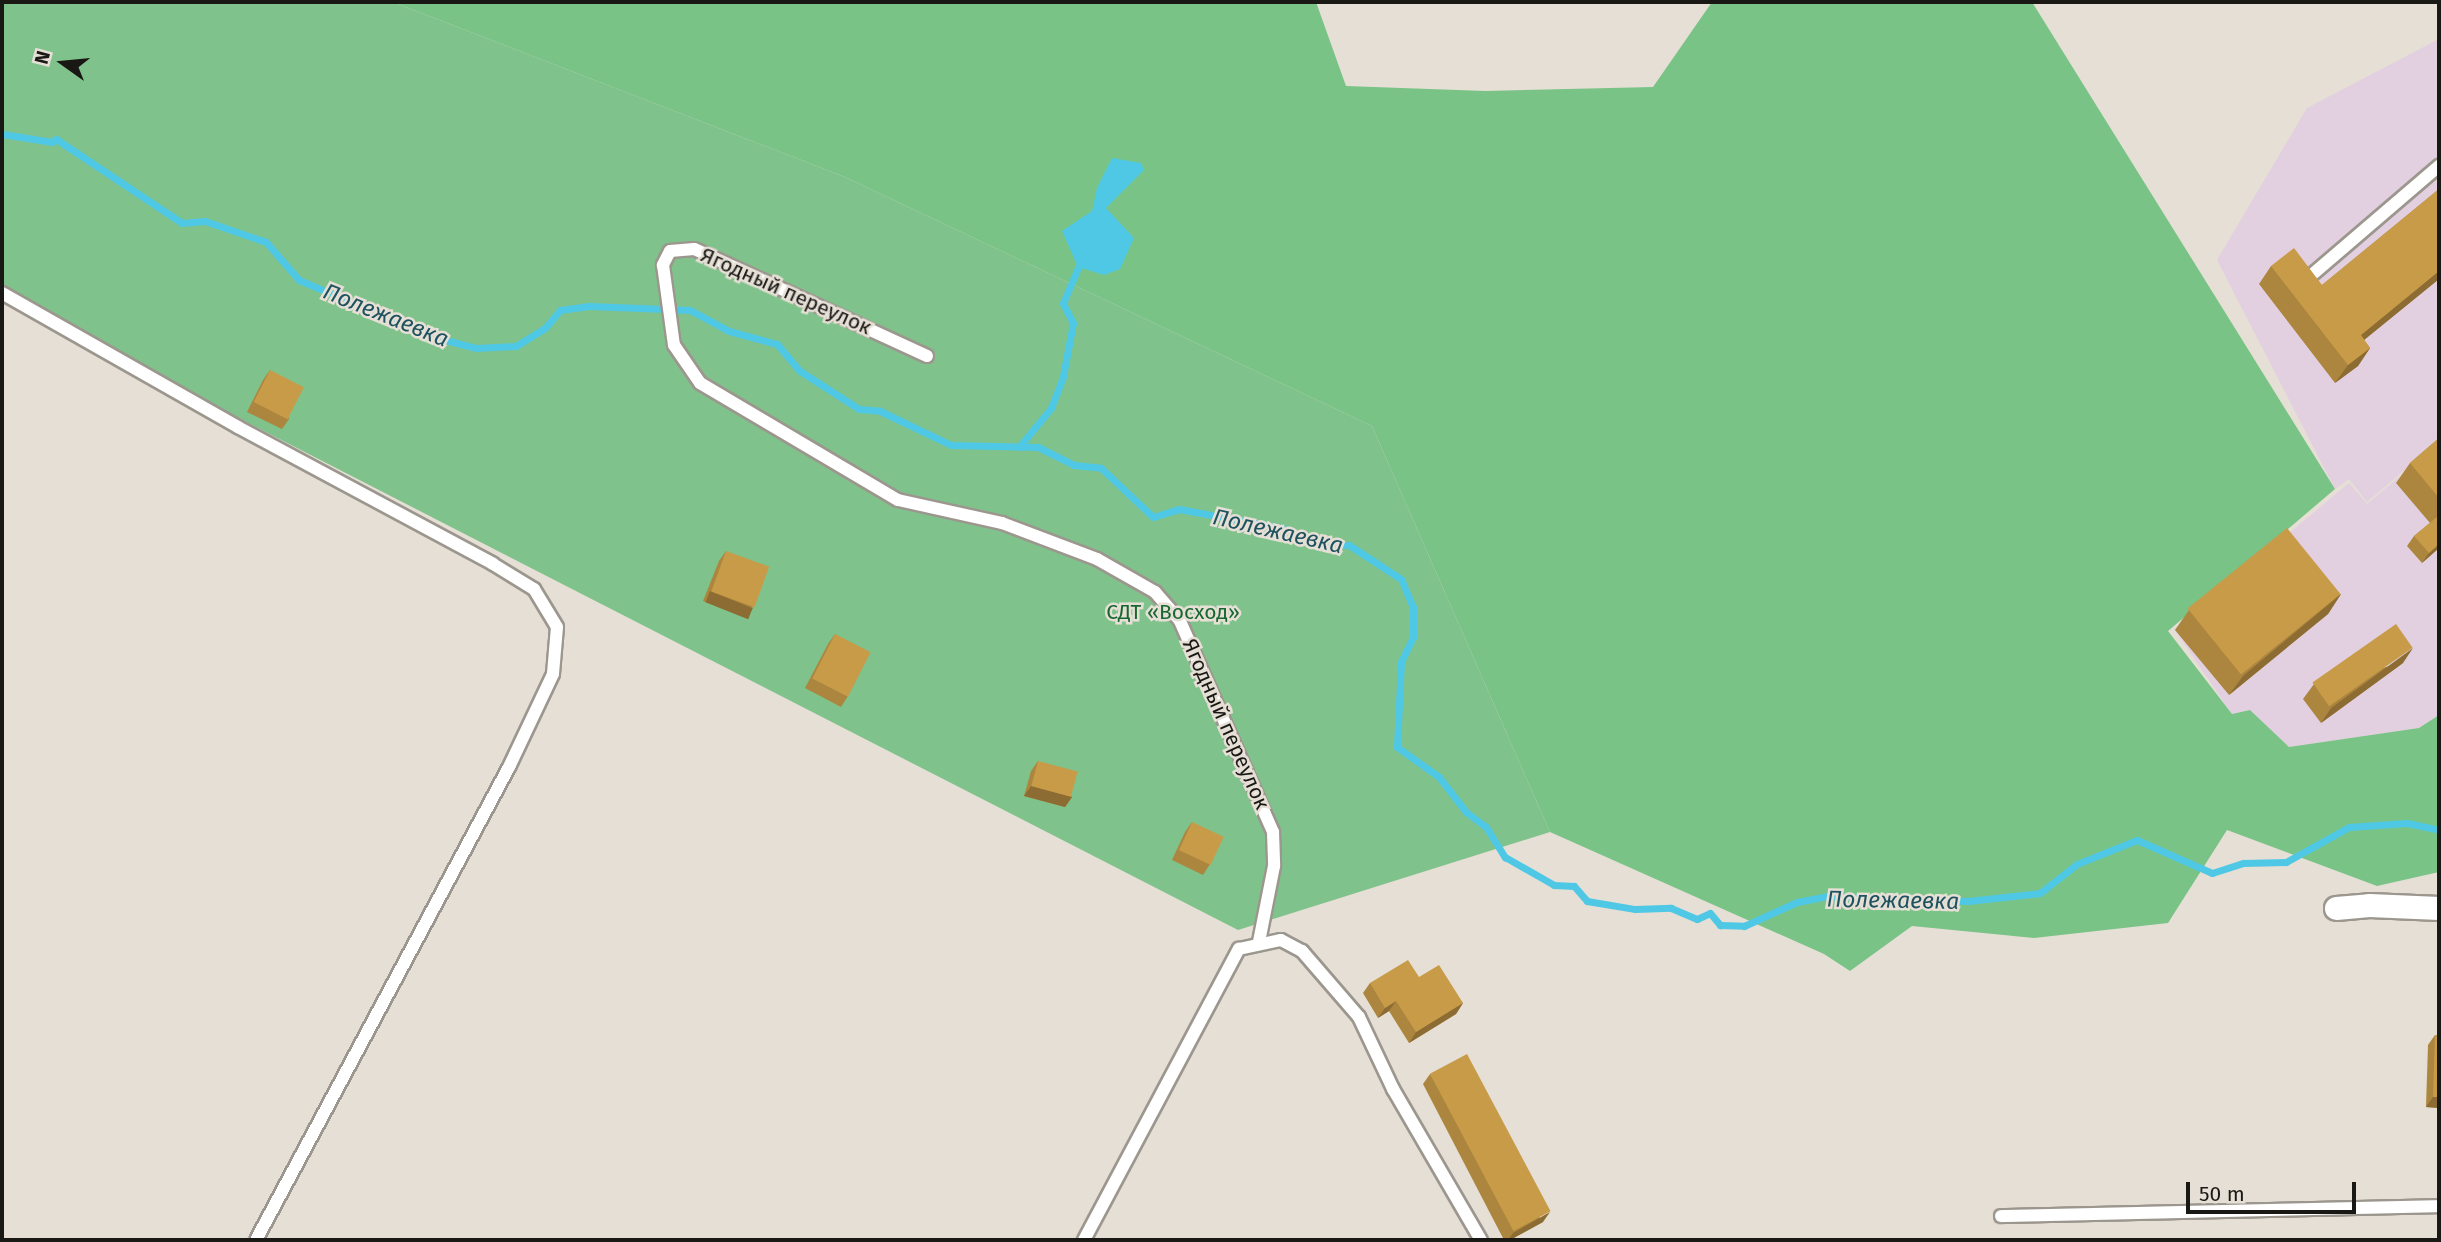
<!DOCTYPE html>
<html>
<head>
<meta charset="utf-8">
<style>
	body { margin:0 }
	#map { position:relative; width:2441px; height:1242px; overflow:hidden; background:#e5dfd5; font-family:"Fira Sans",sans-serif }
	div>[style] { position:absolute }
	.industrial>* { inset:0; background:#e2d0e0 }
	.green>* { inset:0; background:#80c28b }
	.forest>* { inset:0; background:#7ac387 }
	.water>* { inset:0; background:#4fc8e6 }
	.stream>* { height:7px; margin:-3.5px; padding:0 3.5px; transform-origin:3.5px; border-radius:3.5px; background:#4fc8e6 }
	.roads { filter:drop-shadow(2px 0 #9c978e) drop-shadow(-2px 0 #9c978e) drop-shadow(0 2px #9c978e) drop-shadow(0 -2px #9c978e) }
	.lane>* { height:12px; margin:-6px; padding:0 6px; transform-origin:6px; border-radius:6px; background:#fff }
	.street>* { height:23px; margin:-11.5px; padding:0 11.5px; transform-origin:11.5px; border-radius:11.5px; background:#fff }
	.wall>* { inset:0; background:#ac853e }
	.shaded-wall>* { inset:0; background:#8c6c32; transform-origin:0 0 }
	.building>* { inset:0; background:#c89b48; transform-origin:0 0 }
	span { translate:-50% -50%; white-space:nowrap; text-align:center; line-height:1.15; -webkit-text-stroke:5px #e5dfd5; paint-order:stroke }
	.street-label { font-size:21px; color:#1a1815 }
	.park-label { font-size:21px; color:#196730 }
	.water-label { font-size:23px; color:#1f525f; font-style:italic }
	.frame { position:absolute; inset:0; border:4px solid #1a1815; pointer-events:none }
	.north { position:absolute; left:28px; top:28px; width:70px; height:70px; -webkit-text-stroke:5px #e5dfd5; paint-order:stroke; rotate:285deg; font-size:19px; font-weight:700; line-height:28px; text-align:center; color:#1a1815 }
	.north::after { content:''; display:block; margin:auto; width:24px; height:32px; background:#1a1815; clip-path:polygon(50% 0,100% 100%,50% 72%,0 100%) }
	.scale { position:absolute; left:2186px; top:1182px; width:170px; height:32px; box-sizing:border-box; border:4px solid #1a1815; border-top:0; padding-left:9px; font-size:21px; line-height:24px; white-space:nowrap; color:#1a1815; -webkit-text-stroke:5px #e5dfd5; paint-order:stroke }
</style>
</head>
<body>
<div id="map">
	<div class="industrial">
		<i style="clip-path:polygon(2439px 39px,2439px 441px,2367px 502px,2349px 479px,2335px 489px,2217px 260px,2307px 108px)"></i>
		<i style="clip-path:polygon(2439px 443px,2439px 715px,2419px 728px,2289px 747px,2250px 710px,2232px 714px,2174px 629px,2349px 483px,2367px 504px)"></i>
	</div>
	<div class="green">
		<i style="clip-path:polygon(2px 2px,393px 2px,845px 177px,1372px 426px,1550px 832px,1238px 930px,2px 297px)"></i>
	</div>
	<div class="forest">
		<i style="clip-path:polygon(393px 2px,1316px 2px,1346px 86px,1485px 91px,1653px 87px,1712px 2px,2032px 2px,2335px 489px,2168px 631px,2232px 714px,2250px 710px,2289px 747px,2419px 728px,2439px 715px,2439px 872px,2377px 886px,2227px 830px,2168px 923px,2034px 938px,1912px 926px,1850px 971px,1824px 954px,1550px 832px,1372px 426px,845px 177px)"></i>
	</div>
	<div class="water">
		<i style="clip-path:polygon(1112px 158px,1141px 163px,1144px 170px,1106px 208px,1134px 238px,1120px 269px,1104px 275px,1078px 267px,1062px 231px,1092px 211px,1097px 188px)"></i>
	</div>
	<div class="stream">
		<i style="left:2px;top:134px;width:51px;rotate:9.1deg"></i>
		<i style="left:52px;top:142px;width:5px;rotate:-37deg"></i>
		<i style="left:56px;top:139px;width:151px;rotate:33.7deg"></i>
		<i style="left:182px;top:223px;width:23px;rotate:-5deg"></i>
		<i style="left:205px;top:221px;width:65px;rotate:19deg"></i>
		<i style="left:266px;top:242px;width:50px;rotate:49deg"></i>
		<i style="left:299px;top:280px;width:142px;rotate:23.1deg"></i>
		<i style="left:430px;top:336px;width:48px;rotate:14.6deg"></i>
		<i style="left:476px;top:348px;width:40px;rotate:-2.9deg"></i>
		<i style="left:516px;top:346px;width:34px;rotate:-32deg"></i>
		<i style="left:545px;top:328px;width:23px;rotate:-50deg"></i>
		<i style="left:560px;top:310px;width:29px;rotate:-8deg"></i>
		<i style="left:589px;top:306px;width:101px;rotate:2.3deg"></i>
		<i style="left:690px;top:310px;width:44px;rotate:28.3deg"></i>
		<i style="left:729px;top:331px;width:50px;rotate:15.2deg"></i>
		<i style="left:777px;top:344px;width:35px;rotate:50deg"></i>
		<i style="left:800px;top:371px;width:70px;rotate:32.8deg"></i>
		<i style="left:859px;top:409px;width:21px;rotate:5deg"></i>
		<i style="left:880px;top:411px;width:79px;rotate:25.6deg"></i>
		<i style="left:951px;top:445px;width:87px;rotate:1.3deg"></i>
		<i style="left:1038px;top:447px;width:40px;rotate:26.6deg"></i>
		<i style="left:1074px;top:465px;width:27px;rotate:6deg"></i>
		<i style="left:1101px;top:468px;width:71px;rotate:43.3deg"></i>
		<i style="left:1153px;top:517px;width:27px;rotate:-17deg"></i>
		<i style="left:1179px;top:509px;width:105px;rotate:10.5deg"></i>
		<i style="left:1282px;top:528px;width:41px;rotate:22.8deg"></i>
		<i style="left:1320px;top:544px;width:29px;rotate:2deg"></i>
		<i style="left:1349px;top:545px;width:62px;rotate:33.2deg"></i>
		<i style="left:1401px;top:579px;width:30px;rotate:67deg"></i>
		<i style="left:1413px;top:607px;width:30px;rotate:90deg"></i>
		<i style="left:1413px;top:637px;width:28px;rotate:116deg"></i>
		<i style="left:1401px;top:662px;width:85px;rotate:92.7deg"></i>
		<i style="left:1397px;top:747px;width:52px;rotate:35.5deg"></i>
		<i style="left:1439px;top:777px;width:44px;rotate:52.4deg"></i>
		<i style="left:1466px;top:812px;width:25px;rotate:37deg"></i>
		<i style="left:1486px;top:827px;width:36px;rotate:58deg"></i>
		<i style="left:1505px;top:857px;width:56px;rotate:29.7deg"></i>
		<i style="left:1554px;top:885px;width:20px;rotate:3deg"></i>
		<i style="left:1574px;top:886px;width:20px;rotate:49deg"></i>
		<i style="left:1587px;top:901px;width:49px;rotate:9.5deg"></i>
		<i style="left:1635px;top:909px;width:36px;rotate:-2deg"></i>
		<i style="left:1671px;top:908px;width:28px;rotate:23deg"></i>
		<i style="left:1697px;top:919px;width:14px;rotate:-25deg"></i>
		<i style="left:1710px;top:913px;width:16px;rotate:50deg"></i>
		<i style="left:1720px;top:925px;width:24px;rotate:2deg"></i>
		<i style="left:1744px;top:926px;width:58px;rotate:-24.4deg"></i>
		<i style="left:1797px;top:902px;width:32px;rotate:-11deg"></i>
		<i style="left:1828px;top:896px;width:140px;rotate:2deg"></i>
		<i style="left:1968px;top:901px;width:72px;rotate:-6.3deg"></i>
		<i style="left:2040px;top:893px;width:47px;rotate:-38.1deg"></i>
		<i style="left:2077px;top:864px;width:65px;rotate:-21.8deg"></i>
		<i style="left:2137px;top:840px;width:82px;rotate:23.7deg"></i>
		<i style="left:2212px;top:873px;width:33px;rotate:-18deg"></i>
		<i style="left:2243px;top:863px;width:43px;rotate:-1.3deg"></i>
		<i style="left:2286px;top:862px;width:72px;rotate:-29.1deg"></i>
		<i style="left:2349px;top:827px;width:58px;rotate:-3.9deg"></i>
		<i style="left:2407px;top:823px;width:33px;rotate:12deg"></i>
		<i style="left:1019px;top:447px;width:50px;rotate:-50.6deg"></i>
		<i style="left:1051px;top:408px;width:34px;rotate:-69deg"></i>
		<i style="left:1063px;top:376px;width:54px;rotate:-79.3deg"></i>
		<i style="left:1073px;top:323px;width:22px;rotate:-117deg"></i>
		<i style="left:1063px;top:303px;width:39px;rotate:-67deg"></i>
	</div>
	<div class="roads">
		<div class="lane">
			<i style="left:2314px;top:273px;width:165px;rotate:-40.6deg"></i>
			<i style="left:2px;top:293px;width:271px;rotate:29.6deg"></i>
			<i style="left:238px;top:427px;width:289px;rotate:28.2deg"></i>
			<i style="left:493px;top:564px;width:48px;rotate:31.4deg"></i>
			<i style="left:534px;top:589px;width:44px;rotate:58.8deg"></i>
			<i style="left:557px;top:627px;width:47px;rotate:94.9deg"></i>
			<i style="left:553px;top:674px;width:103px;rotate:115.3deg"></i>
			<i style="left:509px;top:767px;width:536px;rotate:118.14deg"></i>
			<i style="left:927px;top:356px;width:256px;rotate:-155.3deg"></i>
			<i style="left:694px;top:249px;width:24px;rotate:175deg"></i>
			<i style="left:670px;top:251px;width:16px;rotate:117deg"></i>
			<i style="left:663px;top:265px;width:81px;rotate:82.2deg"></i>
			<i style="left:674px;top:345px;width:46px;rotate:55.6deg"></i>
			<i style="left:700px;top:383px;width:230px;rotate:30.6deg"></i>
			<i style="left:898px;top:500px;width:107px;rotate:12.5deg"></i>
			<i style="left:1002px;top:523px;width:102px;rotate:20.8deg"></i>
			<i style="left:1097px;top:559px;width:67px;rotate:29.6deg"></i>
			<i style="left:1155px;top:592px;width:38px;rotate:49deg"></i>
			<i style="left:1180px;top:621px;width:231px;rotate:66.2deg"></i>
			<i style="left:1273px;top:832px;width:34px;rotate:88deg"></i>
			<i style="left:1274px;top:866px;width:77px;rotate:101.2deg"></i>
			<i style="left:2001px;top:1216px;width:438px;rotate:-1.3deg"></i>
			<i style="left:1084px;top:1240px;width:330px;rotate:-62deg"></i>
			<i style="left:1239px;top:949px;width:43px;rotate:-12.1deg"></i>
			<i style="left:1281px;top:940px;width:24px;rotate:28deg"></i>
			<i style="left:1302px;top:951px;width:87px;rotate:49.2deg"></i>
			<i style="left:1359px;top:1017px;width:80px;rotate:64.7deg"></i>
			<i style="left:1393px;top:1089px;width:175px;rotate:59.8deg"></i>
		</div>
		<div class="street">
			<i style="left:2336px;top:908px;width:33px;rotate:-5deg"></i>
			<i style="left:2369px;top:905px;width:70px;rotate:2.5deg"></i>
		</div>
	</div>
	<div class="wall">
		<i style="clip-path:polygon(2439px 189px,2439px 279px,2364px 340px,2370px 348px,2358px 366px,2335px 383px,2259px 284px,2271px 266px,2322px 285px)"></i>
		<i style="clip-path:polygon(270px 370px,289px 419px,282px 429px,247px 412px,263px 380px)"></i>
		<i style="clip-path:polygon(2439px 438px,2439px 548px,2422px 563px,2407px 546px,2414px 536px,2430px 523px,2396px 483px,2410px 463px)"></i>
		<i style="clip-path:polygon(726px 551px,753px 608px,746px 618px,703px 601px,719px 561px)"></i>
		<i style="clip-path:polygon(2341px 594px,2328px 614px,2229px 695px,2175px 630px,2189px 610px)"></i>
		<i style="clip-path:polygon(835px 634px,848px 696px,841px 707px,805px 688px,828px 644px)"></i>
		<i style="clip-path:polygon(2403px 663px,2321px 723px,2303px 699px,2314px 684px)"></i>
		<i style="clip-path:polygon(1038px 761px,1072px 797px,1065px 807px,1024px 796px,1031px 771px)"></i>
		<i style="clip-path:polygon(1192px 822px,1210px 864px,1203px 875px,1172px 860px,1185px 832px)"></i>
		<i style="clip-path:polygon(1419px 977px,1463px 1003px,1456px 1014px,1409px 1043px,1389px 1011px,1378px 1018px,1363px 993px,1370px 983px)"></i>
		<i style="clip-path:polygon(2435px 1035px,2439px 1108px,2426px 1107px,2428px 1045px)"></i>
		<i style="clip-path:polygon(1430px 1074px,1543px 1222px,1510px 1240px,1504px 1240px,1423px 1084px)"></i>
	</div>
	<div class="shaded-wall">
		<i style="clip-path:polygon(2439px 271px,2439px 279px,2348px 353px,2361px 335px)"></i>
		<i style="clip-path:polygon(2370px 348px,2358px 366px,2335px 383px,2348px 365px)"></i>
		<i style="clip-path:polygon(2439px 544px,2439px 548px,2422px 563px,2429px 553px)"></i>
		<i style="left:710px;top:591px;width:46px;height:12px;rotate:22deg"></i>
		<i style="clip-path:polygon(2341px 594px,2328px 614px,2229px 695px,2243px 676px)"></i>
		<i style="clip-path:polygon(2413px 648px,2403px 663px,2321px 723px,2331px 708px)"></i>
		<i style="clip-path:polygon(1031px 786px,1072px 797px,1065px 807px,1024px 796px)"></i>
		<i style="clip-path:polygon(1396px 1001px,1389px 1011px,1378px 1018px,1385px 1008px)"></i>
		<i style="clip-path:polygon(1463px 1003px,1456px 1014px,1409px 1043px,1416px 1032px)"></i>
		<i style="clip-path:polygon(2433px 1097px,2439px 1097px,2439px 1108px,2426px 1107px)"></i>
		<i style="clip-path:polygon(1550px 1212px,1543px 1222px,1510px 1240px,1508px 1240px,1513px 1233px)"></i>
	</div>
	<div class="building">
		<i style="clip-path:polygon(2439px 189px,2439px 271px,2361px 335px,2370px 348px,2348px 365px,2271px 266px,2294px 248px,2322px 285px)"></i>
		<i style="left:270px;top:370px;width:38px;height:36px;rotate:27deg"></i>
		<i style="clip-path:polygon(2439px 438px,2439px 498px,2410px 463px)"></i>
		<i style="clip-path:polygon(2438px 516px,2439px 518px,2439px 544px,2429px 553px,2414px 536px)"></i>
		<i style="left:2287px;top:528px;width:85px;height:128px;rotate:51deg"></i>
		<i style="left:726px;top:551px;width:46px;height:43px;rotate:20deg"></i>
		<i style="left:2396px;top:624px;width:29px;height:102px;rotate:55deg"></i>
		<i style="left:835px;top:634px;width:40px;height:50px;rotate:27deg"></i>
		<i style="left:1038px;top:761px;width:41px;height:26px;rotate:15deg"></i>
		<i style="left:1192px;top:822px;width:35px;height:31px;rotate:25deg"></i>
		<i style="clip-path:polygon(1408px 960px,1419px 977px,1439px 965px,1463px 1003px,1416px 1032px,1396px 1001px,1385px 1008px,1370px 983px)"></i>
		<i style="clip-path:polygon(2435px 1035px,2439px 1035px,2439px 1097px,2433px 1097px)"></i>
		<i style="left:1467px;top:1054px;width:178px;height:42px;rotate:62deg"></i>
	</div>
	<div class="street-label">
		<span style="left:786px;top:291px;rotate:24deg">Ягодный переулок</span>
		<span style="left:1226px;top:724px;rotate:66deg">Ягодный переулок</span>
	</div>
	<div class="park-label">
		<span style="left:1173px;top:612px">СДТ «Восход»</span>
	</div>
	<div class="water-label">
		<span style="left:386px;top:315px;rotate:22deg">Полежаевка</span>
		<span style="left:1278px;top:531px;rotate:13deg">Полежаевка</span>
		<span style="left:1893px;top:900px;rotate:1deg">Полежаевка</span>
	</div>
	<div class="frame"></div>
	<div class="north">N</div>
	<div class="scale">50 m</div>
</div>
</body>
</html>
